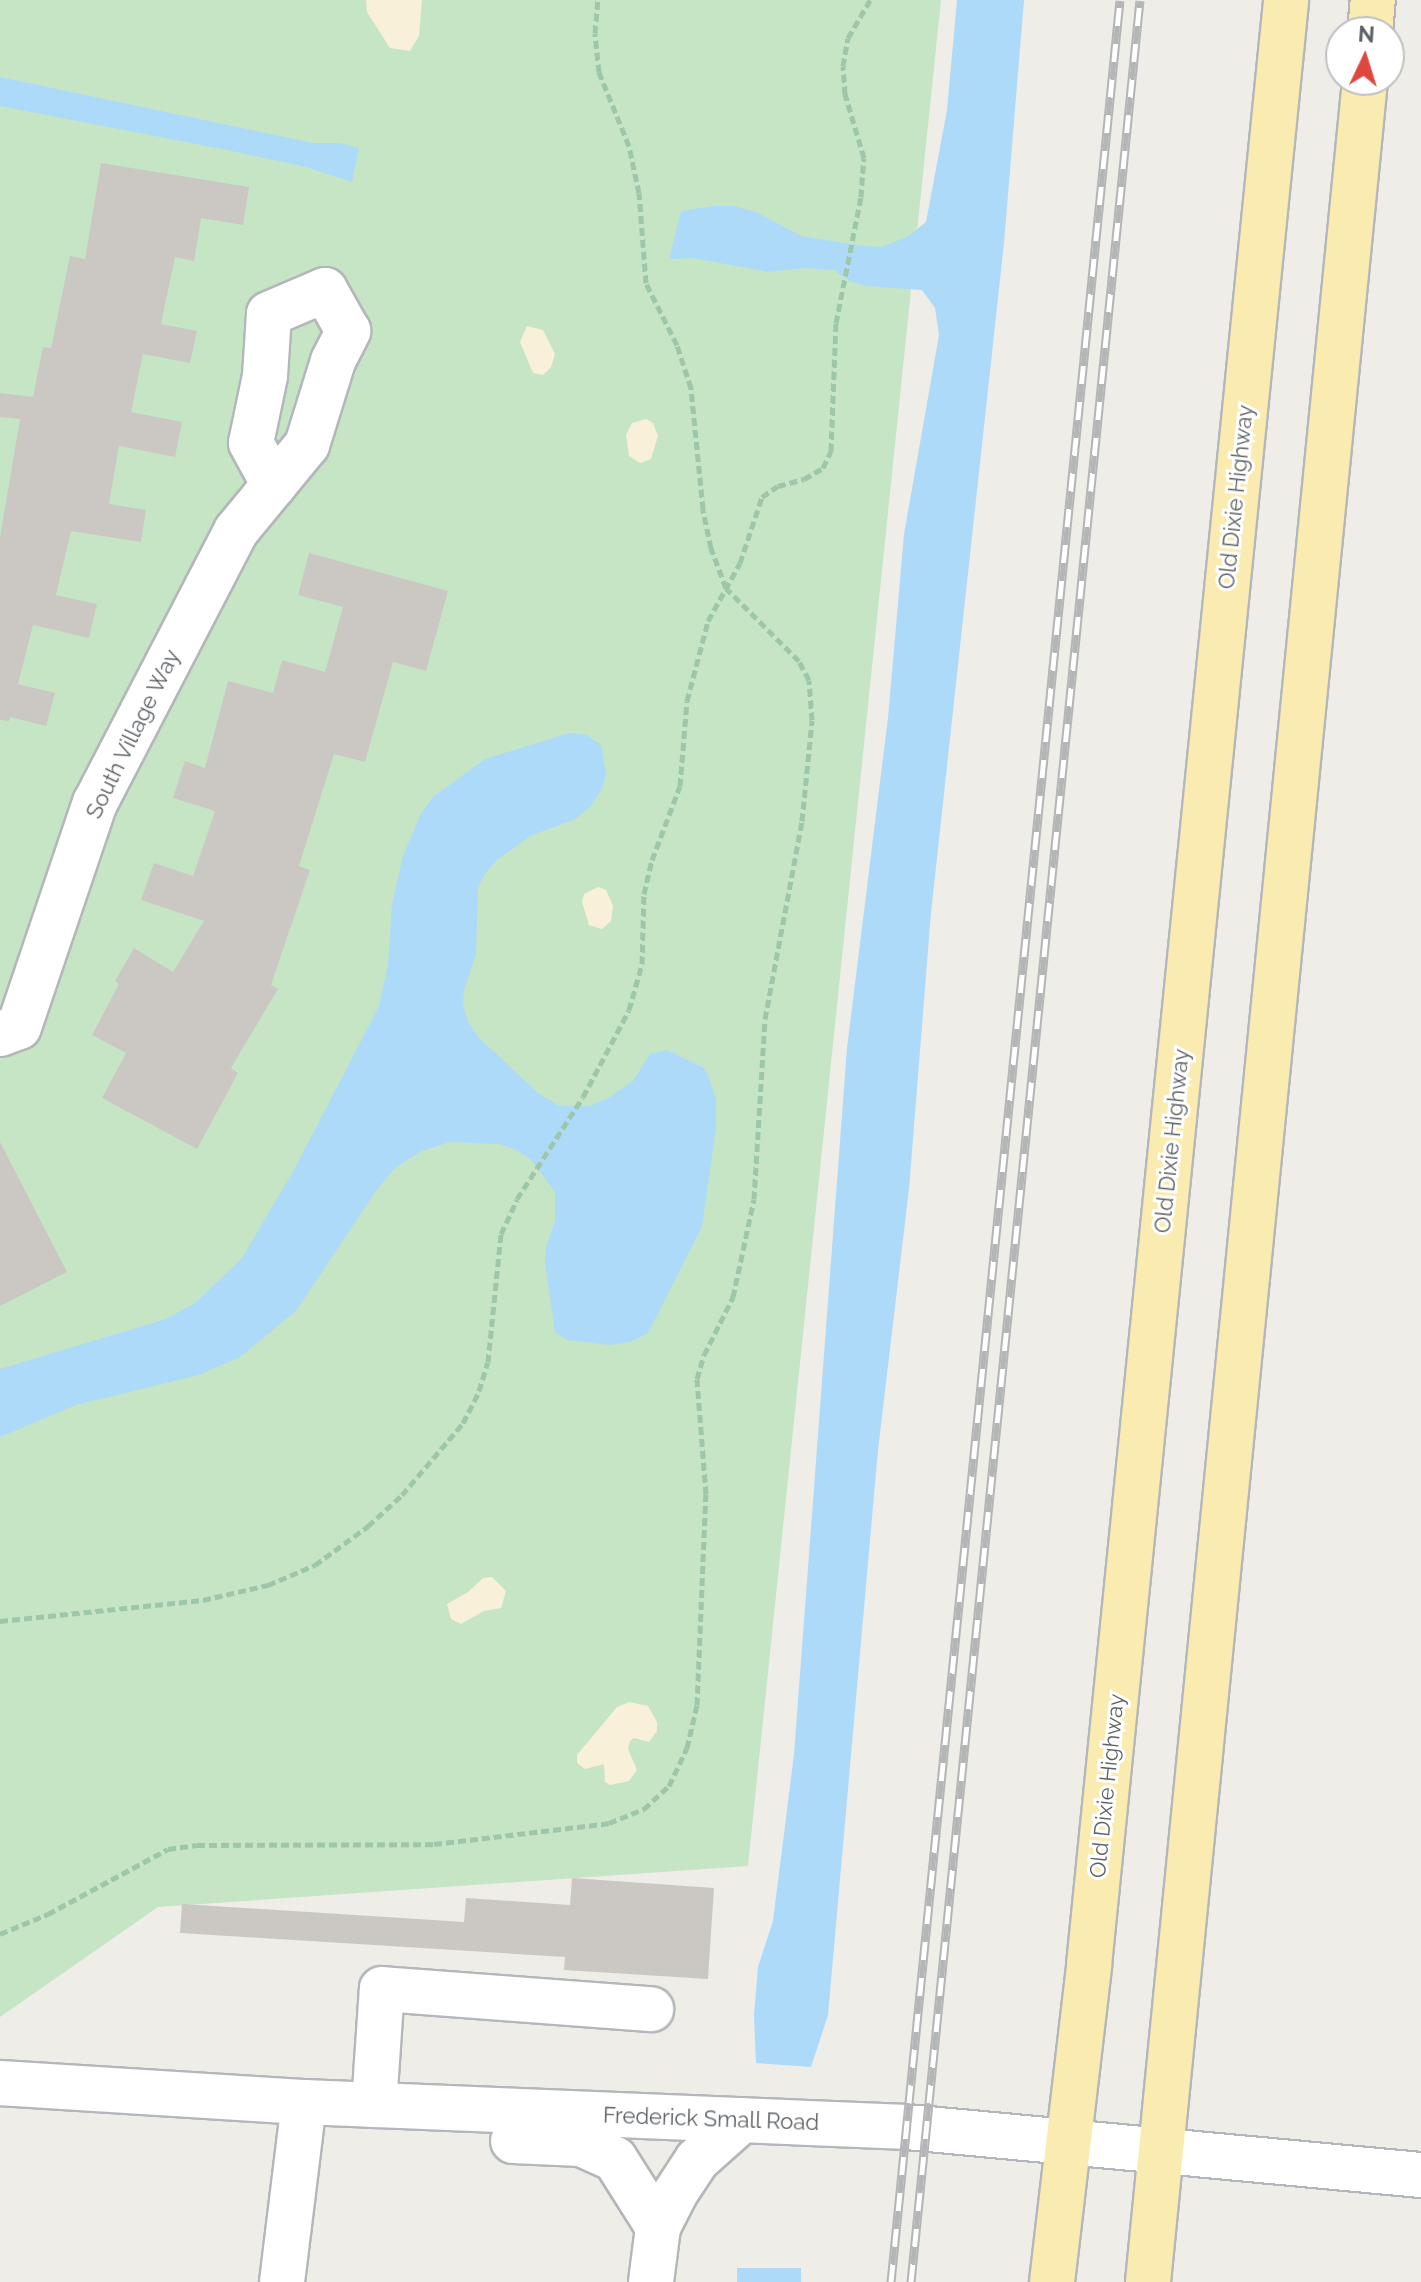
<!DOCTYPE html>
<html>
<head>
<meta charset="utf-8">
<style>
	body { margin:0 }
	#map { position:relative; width:1421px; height:2282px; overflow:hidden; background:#efede7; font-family:Raleway,sans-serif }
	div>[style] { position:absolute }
	.green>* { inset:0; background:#c6e5c5 }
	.sand>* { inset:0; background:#f8f0d9 }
	.water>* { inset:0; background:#addaf9; transform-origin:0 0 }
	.building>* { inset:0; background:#cbc8c4 }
	.path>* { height:5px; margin-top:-2.5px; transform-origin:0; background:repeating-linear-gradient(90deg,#9ec6a9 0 8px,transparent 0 12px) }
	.roads { filter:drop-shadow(2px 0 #b4b7ba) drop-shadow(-2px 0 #b4b7ba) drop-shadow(0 2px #b4b7ba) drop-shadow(0 -2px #b4b7ba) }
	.minor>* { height:44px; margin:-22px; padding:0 22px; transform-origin:22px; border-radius:22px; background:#fff }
	.major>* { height:44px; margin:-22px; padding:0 22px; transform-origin:22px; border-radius:22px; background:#faecb1 }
	.rail>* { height:9px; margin-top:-4.5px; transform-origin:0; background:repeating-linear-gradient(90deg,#fff 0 18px,#b4b5b6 0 36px); box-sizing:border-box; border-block:2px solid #b4b5b6 }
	span { translate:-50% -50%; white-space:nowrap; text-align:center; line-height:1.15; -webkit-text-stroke:6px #fff; paint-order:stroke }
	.street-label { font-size:22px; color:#5e6266 }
	.north { position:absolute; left:1325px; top:16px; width:80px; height:80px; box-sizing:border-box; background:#fff; border:2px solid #bfc0c2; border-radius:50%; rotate:4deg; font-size:22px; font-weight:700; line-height:32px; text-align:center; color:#5e6266 }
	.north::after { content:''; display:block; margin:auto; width:28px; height:36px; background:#de473e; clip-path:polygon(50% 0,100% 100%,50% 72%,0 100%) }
</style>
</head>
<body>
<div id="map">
	<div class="green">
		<i style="clip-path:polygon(0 0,941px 0,748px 1866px,158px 1907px,0 2017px)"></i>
	</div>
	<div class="sand">
		<i style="clip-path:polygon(366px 0,422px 0,419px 36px,410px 51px,390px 48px,367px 12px)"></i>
		<i style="clip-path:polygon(527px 326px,543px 330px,555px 354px,551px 367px,543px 375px,533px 373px,520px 342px)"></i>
		<i style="clip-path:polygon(646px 419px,653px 423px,658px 436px,651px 459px,640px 463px,629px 456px,626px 435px,632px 423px)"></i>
		<i style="clip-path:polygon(598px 887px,606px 890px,613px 906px,611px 921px,602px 929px,589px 925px,582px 902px,584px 894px)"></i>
		<i style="clip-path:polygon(492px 1577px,506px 1591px,501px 1608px,484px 1611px,461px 1624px,451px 1619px,447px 1604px,468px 1592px,483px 1578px)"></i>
		<i style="clip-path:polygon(629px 1702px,648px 1706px,657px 1722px,657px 1731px,649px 1742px,634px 1738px,630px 1741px,628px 1749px,637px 1770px,629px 1781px,610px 1785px,605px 1782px,604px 1764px,585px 1769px,577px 1763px,577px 1755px,617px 1707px)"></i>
	</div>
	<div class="water">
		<i style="clip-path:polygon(957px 0,1024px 0,1004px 243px,931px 913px,909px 1189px,878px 1450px,828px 2015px,811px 2067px,756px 2063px,754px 2015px,758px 1967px,773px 1921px,794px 1754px,847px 1048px,888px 718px,904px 534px,939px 335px,935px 308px,922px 290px,867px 286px,851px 282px,834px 270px,805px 268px,769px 272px,692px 258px,669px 259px,681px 211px,714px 206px,735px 206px,758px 213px,801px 236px,863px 246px,881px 247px,907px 237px,926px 222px,947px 110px)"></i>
		<i style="clip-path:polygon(0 77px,313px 143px,340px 143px,359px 148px,352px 182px,306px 167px,227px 150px,0 106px)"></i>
		<i style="clip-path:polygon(569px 733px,587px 735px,601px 745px,606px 773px,602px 789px,590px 807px,574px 820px,532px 835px,497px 860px,485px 874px,478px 887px,476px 954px,464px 990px,463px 1005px,468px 1022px,478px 1037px,538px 1093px,559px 1106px,590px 1106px,610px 1097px,633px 1081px,650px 1054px,667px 1050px,704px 1068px,709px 1078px,716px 1099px,716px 1128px,702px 1227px,648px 1333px,631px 1342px,609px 1345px,567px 1340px,555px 1332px,545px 1262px,546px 1247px,555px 1221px,555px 1192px,531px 1160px,517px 1150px,498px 1144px,450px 1142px,422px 1151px,395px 1168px,376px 1191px,296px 1311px,240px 1357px,199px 1375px,76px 1405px,0 1437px,0 1369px,166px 1319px,195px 1303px,242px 1258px,295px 1168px,379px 1006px,388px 964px,392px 904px,403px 856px,421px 813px,433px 797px,485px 759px)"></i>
		<i style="left:737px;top:2268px;width:64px;height:14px"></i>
	</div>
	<div class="building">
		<i style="clip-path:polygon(101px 163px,249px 187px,243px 225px,201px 218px,194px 261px,175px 257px,161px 324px,197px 331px,190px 363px,143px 354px,131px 412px,182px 422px,175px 457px,119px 446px,109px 504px,146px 510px,141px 542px,71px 531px,56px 595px,97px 604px,89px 638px,33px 625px,18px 684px,55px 693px,46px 726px,10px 717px,9px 721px,0 720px,0 537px,20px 419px,0 417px,0 393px,33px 397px,43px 347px,51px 348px,70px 256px,85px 259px)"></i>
		<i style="clip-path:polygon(309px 553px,448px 591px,426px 671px,393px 662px,365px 762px,334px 754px,299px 866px,310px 870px,271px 985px,278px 989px,231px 1068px,238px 1073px,197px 1149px,102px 1098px,126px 1053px,92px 1035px,119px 984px,115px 981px,134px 948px,173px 972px,204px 921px,141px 900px,154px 863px,193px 876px,215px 811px,173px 798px,185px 761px,205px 768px,228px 681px,273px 693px,282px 660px,325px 672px,343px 607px,298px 595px)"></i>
		<i style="clip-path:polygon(0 1142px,67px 1272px,0 1306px)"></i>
		<i style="clip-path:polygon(572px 1878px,714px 1888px,708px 1979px,564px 1970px,565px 1957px,180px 1933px,182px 1904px,464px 1922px,466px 1898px,570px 1905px)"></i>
	</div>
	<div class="path">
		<i style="left:0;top:1621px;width:204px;rotate:-5.9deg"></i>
		<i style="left:203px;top:1600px;width:67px;rotate:-13deg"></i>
		<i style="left:268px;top:1585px;width:51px;rotate:-23.1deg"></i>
		<i style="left:315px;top:1565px;width:66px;rotate:-36.3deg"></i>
		<i style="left:368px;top:1526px;width:46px;rotate:-42.4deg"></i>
		<i style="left:402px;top:1495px;width:94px;rotate:-49.7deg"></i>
		<i style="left:463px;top:1423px;width:36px;rotate:-63deg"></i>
		<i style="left:479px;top:1391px;width:30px;rotate:-73deg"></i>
		<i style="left:488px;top:1362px;width:129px;rotate:-84.2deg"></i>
		<i style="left:501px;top:1234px;width:38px;rotate:-65deg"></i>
		<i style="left:517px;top:1199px;width:121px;rotate:-57.1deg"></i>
		<i style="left:583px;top:1097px;width:98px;rotate:-62.1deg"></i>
		<i style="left:629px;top:1010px;width:48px;rotate:-74.2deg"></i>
		<i style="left:642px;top:964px;width:70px;rotate:-88.4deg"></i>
		<i style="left:644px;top:894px;width:35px;rotate:-77deg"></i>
		<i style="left:652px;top:860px;width:79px;rotate:-69.3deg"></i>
		<i style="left:680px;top:786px;width:85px;rotate:-85.3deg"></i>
		<i style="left:687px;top:701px;width:83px;rotate:-75.3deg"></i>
		<i style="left:708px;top:621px;width:66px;rotate:-61.1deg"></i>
		<i style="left:740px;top:563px;width:70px;rotate:-71.6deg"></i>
		<i style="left:762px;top:497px;width:19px;rotate:-35deg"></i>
		<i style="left:778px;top:486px;width:27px;rotate:-15deg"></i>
		<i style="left:804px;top:479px;width:22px;rotate:-30deg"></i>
		<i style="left:823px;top:468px;width:19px;rotate:-65deg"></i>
		<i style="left:831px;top:451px;width:128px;rotate:-87.8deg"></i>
		<i style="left:836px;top:323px;width:128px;rotate:-78.8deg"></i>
		<i style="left:861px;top:197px;width:39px;rotate:-86deg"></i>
		<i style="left:864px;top:158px;width:67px;rotate:-106.5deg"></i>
		<i style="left:845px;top:94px;width:28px;rotate:-94deg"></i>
		<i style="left:843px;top:66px;width:28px;rotate:-80deg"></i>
		<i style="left:848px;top:38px;width:44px;rotate:-59.9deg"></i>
		<i style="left:0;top:1934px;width:52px;rotate:-22.6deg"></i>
		<i style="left:48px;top:1914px;width:136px;rotate:-28.4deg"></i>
		<i style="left:168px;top:1849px;width:29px;rotate:-8deg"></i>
		<i style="left:197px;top:1845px;width:237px;rotate:-0.2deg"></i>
		<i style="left:434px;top:1844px;width:176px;rotate:-6.8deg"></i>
		<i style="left:609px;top:1823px;width:38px;rotate:-22deg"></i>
		<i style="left:644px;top:1809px;width:34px;rotate:-43deg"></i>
		<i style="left:669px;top:1786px;width:42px;rotate:-64.7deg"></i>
		<i style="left:687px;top:1748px;width:44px;rotate:-76.9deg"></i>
		<i style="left:697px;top:1705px;width:211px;rotate:-87.6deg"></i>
		<i style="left:706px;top:1494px;width:115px;rotate:-94.5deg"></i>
		<i style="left:697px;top:1379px;width:25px;rotate:-74deg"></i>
		<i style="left:704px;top:1355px;width:65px;rotate:-63.4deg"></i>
		<i style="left:733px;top:1297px;width:100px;rotate:-77.9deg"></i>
		<i style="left:754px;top:1199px;width:180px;rotate:-86.5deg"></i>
		<i style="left:765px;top:1019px;width:201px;rotate:-79.4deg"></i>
		<i style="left:802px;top:821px;width:101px;rotate:-84.3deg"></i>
		<i style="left:812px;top:720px;width:40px;rotate:-94.3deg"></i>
		<i style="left:809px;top:680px;width:21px;rotate:-118deg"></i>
		<i style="left:799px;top:661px;width:103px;rotate:-135deg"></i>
		<i style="left:726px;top:588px;width:43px;rotate:-110.6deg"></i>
		<i style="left:711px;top:548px;width:40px;rotate:-102deg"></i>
		<i style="left:703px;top:509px;width:122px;rotate:-95.7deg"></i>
		<i style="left:691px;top:388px;width:45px;rotate:-108deg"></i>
		<i style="left:677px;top:345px;width:69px;rotate:-116.6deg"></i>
		<i style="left:646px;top:283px;width:90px;rotate:-94.4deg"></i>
		<i style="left:639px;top:193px;width:48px;rotate:-102deg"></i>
		<i style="left:629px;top:146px;width:80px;rotate:-112.1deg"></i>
		<i style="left:599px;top:72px;width:39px;rotate:-96deg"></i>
		<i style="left:595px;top:33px;width:33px;rotate:-85deg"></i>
	</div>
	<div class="roads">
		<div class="minor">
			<i style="left:0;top:1034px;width:20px;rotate:-20deg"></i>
			<i style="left:19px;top:1027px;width:237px;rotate:-71.3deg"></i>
			<i style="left:95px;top:803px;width:306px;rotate:-62.6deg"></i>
			<i style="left:236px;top:531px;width:112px;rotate:-50.5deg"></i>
			<i style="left:307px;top:445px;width:88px;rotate:-72.8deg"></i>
			<i style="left:333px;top:361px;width:34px;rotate:-63deg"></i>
			<i style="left:348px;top:331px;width:47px;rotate:-119.3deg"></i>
			<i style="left:325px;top:290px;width:61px;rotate:156.8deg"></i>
			<i style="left:269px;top:314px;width:62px;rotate:93.7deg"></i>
			<i style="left:265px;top:376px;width:68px;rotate:101.8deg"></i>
			<i style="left:251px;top:443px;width:48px;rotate:61.3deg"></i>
			<i style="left:0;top:2083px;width:305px;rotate:3.6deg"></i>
			<i style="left:304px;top:2102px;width:604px;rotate:2.37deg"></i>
			<i style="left:907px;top:2127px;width:516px;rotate:5.34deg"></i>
			<i style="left:374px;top:2105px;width:116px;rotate:-86.1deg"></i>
			<i style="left:382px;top:1989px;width:270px;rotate:4.3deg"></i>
			<i style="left:513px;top:2141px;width:68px;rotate:2.5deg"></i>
			<i style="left:581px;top:2144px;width:37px;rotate:24deg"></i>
			<i style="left:615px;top:2159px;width:80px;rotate:57.7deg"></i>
			<i style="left:282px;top:2282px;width:181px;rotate:-83deg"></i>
			<i style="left:651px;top:2282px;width:55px;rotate:-82.7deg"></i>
			<i style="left:658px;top:2227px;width:36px;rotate:-63deg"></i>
			<i style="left:674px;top:2195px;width:42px;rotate:-56.7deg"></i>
			<i style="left:697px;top:2160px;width:60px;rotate:-41.6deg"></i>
		</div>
		<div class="major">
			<i style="left:1370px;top:32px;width:32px;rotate:-85deg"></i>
			<i style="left:1052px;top:2282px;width:319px;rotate:-83.3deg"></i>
			<i style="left:1089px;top:1965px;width:1975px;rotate:-84.27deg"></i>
			<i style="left:1148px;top:2282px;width:2213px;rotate:-84.37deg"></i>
		</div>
	</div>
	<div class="rail">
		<i style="left:891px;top:2282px;width:2293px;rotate:-84.27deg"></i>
		<i style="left:911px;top:2282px;width:2293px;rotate:-84.27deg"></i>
	</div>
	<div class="street-label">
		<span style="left:1236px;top:497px;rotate:-84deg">Old Dixie Highway</span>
		<span style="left:133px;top:734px;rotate:-64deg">South Village Way</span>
		<span style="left:1172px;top:1141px;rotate:-84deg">Old Dixie Highway</span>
		<span style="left:1107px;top:1786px;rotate:-84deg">Old Dixie Highway</span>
		<span style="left:711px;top:2119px;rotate:2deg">Frederick Small Road</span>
	</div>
	<div class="north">N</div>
</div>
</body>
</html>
